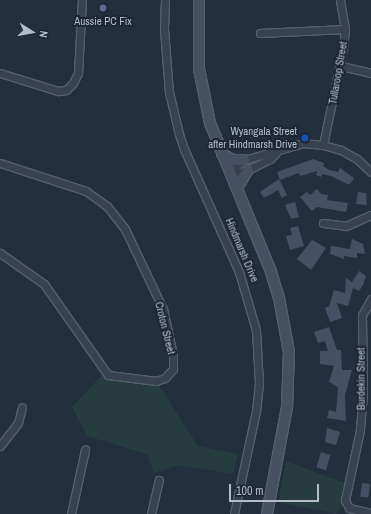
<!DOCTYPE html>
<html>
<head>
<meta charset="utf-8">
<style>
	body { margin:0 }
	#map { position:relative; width:371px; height:514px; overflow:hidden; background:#242f3e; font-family:"Archivo Narrow",sans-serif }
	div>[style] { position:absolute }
	.green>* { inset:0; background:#263c3f }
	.building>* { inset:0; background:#455162; transform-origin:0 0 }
	.roads { filter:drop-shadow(1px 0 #565f6c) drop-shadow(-1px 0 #565f6c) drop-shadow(0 1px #565f6c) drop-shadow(0 -1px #565f6c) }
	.street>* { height:7px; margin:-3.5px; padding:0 3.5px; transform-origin:3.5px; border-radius:3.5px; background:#38414e }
	.secondary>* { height:10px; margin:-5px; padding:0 5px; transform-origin:5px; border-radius:5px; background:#465061 }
	.dots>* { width:11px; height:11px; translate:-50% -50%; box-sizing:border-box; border:2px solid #1d2633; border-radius:50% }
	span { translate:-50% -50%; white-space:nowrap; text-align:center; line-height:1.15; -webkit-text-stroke:4px #1d2633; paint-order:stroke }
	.poi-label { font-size:11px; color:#b4bcc9 }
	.right { translate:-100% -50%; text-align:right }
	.street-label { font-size:11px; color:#b4bcc9 }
	.north { position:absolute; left:12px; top:12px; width:40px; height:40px; -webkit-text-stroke:3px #1d2633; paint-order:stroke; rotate:101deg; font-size:11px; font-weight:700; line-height:16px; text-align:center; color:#b4bcc9 }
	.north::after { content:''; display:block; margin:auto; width:14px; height:18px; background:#b4bcc9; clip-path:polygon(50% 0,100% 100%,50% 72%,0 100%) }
	.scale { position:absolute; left:229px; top:484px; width:90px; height:18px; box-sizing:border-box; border:2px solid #b4bcc9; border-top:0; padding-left:5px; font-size:12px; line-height:14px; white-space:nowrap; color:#b4bcc9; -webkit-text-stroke:3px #1d2633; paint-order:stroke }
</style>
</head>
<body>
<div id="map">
	<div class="green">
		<i style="clip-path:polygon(104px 373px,156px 381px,198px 446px,238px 454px,233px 474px,180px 465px,154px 473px,147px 454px,87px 436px,72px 407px)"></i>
		<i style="clip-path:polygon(286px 461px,347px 484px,343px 506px,336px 514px,278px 502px)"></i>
	</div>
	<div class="building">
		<i style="clip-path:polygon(313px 159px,324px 163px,323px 166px,329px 170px,338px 172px,340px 168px,354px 178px,350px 184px,347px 184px,331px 176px,322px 174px,321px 177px,316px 175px,317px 171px,300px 176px,299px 173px,280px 180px,277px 172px)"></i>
		<i style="clip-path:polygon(279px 179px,287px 195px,282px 198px,278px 190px,264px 198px,260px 192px)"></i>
		<i style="clip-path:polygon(317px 189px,321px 194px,328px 195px,327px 200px,348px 203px,346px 212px,317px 207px,312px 211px,300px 197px,307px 192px,310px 195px)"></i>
		<i style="clip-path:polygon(358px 192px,366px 193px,367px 205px,356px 204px)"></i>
		<i style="clip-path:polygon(295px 202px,299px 217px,291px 219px,285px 205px)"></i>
		<i style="clip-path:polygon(298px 226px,304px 246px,290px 250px,286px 236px,292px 235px,290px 228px)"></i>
		<i style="clip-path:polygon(352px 239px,363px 244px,365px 254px,357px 253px,357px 258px,344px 256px,344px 259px,330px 254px,331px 246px,350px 249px)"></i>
		<i style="clip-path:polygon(312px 240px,326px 248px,311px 270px,297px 259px)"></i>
		<i style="clip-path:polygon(359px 271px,366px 276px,363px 285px,359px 291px,353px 288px,348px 306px,337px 303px,342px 318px,330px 322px,325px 308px,329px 306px,334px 290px,345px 293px,346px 278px,352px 282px)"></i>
		<i style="clip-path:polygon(329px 327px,337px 350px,341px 350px,342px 370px,352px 370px,345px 395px,346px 421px,327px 418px,329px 410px,336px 412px,338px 387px,329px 382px,334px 366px,320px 364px,320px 351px,328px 351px,325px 341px,318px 343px,314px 332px)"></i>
		<i style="clip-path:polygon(327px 428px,340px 432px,336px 445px,325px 442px)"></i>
		<i style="left:321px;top:452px;width:10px;height:16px;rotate:17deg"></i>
		<i style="left:362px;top:483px;width:8px;height:14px;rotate:7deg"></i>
	</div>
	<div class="roads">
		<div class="street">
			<i style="left:165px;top:0;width:29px;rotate:92deg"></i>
			<i style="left:164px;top:29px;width:63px;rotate:85.5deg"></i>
			<i style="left:169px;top:92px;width:43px;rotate:76.6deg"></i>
			<i style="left:179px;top:134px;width:16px;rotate:72deg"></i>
			<i style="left:184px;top:149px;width:135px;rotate:65.9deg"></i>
			<i style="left:239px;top:272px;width:60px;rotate:73.7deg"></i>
			<i style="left:256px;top:330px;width:53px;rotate:86.8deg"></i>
			<i style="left:259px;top:383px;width:28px;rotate:96deg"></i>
			<i style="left:256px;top:411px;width:105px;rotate:102.1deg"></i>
			<i style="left:260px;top:33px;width:85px;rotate:-2.7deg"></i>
			<i style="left:341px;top:66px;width:31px;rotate:13deg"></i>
			<i style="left:0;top:73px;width:61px;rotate:17.2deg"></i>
			<i style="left:58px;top:91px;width:8px;rotate:-7deg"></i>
			<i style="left:66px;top:90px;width:10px;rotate:-45deg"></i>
			<i style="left:73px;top:83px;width:11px;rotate:-63deg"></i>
			<i style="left:78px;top:73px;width:73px;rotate:-86.9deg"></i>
			<i style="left:323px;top:145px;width:99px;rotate:-78.3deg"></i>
			<i style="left:343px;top:48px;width:19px;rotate:-84deg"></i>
			<i style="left:345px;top:29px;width:29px;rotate:-100deg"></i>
			<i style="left:0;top:163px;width:90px;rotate:18deg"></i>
			<i style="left:86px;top:191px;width:26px;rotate:36deg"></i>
			<i style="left:107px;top:206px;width:29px;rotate:52deg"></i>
			<i style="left:125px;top:229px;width:89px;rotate:64.6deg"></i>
			<i style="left:163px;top:309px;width:47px;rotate:77.7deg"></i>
			<i style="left:173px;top:355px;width:14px;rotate:90deg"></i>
			<i style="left:173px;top:369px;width:12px;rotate:132deg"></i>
			<i style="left:165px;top:378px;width:9px;rotate:162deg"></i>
			<i style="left:156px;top:381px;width:48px;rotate:-172.9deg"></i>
			<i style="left:108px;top:375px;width:111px;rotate:-125.1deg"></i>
			<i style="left:44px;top:284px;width:54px;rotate:-144.8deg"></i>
			<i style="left:229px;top:171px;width:19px;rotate:-36deg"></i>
			<i style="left:244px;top:160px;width:61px;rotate:-16.1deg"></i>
			<i style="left:303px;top:143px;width:20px;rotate:6deg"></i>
			<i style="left:323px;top:145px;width:19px;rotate:16deg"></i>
			<i style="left:341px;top:150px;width:18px;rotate:29deg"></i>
			<i style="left:357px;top:159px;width:19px;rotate:43deg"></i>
			<i style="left:229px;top:171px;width:7px;rotate:16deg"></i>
			<i style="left:236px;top:173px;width:12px;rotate:-14deg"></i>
			<i style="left:248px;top:170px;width:25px;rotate:-27deg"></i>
			<i style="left:270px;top:159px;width:8px;rotate:-45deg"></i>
			<i style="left:323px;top:223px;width:23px;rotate:7deg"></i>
			<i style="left:346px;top:226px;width:27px;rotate:-24deg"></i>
			<i style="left:371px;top:299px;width:18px;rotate:119deg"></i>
			<i style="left:362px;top:315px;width:79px;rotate:89.3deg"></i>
			<i style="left:363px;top:394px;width:36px;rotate:95deg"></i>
			<i style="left:360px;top:430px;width:72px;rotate:102.1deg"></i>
			<i style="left:345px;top:500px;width:9px;rotate:63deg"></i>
			<i style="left:349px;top:508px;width:23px;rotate:13deg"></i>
			<i style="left:0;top:446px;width:29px;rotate:-52deg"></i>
			<i style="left:18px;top:423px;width:16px;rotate:-76deg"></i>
			<i style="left:71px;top:514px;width:66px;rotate:-77.7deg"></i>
			<i style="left:151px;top:514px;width:35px;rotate:-77deg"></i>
		</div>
		<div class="secondary">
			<i style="left:199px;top:0;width:69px;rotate:90deg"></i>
			<i style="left:199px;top:69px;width:55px;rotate:78.5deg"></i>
			<i style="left:210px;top:123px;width:161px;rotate:67.7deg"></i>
			<i style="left:271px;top:272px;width:27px;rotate:73deg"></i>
			<i style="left:279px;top:298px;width:55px;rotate:79.5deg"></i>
			<i style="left:289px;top:352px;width:55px;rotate:92.1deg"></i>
			<i style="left:287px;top:407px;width:109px;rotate:100.6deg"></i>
			<i style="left:222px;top:154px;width:13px;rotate:29deg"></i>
			<i style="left:233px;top:160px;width:11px"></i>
			<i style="left:237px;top:188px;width:21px;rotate:-59deg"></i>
		</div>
	</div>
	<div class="dots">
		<i style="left:103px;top:8px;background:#5c6f8a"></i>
		<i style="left:305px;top:138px;background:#1a4fb4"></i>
	</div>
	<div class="poi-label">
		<span style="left:103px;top:21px">Aussie PC Fix</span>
		<span class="right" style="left:297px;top:138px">Wyangala Street<br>after Hindmarsh Drive</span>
	</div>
	<div class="street-label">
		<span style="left:338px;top:73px;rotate:-80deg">Tullaroop Street</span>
		<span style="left:242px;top:250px;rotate:67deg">Hindmarsh Drive</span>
		<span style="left:165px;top:328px;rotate:76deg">Croton Street</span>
		<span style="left:361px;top:379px;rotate:-90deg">Burdekin Street</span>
	</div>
	<div class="north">N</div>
	<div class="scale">100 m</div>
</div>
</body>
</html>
